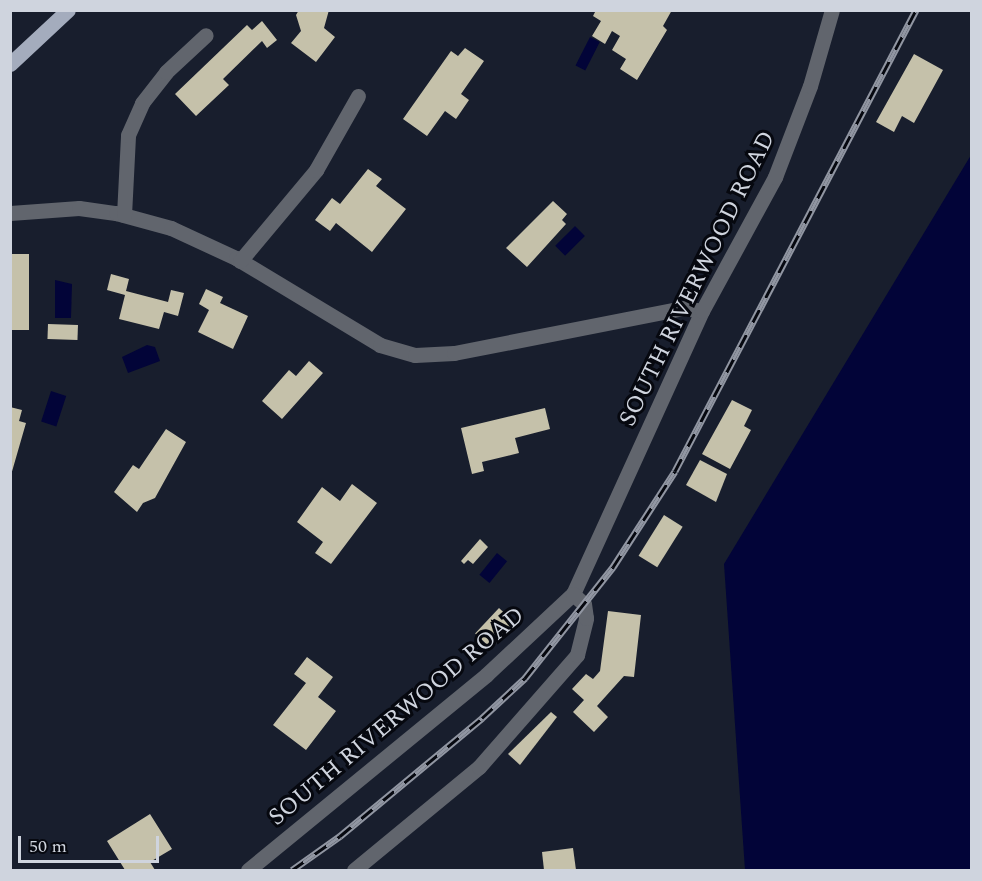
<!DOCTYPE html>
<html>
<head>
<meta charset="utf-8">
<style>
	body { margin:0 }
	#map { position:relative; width:982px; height:881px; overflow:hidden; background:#181e2d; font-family:Spectral,serif }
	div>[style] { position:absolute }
	.water>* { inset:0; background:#020438; transform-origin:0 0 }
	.building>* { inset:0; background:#c5c1aa; transform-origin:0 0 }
	.minor>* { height:15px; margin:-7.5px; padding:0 7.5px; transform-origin:7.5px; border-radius:7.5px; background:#61656d }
	.major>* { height:15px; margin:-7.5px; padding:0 7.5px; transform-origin:7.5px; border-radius:7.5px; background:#a4acbd }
	.rail>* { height:7px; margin-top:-3.5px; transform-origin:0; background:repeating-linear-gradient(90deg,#06080f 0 14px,#9196a2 0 28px); box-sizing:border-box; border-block:2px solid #9196a2 }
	span { translate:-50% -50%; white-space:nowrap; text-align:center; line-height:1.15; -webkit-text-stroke:6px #06080f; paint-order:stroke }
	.street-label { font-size:24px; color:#cfd4de }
	.frame { position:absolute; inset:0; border:12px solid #cfd4de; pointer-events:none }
	.scale { position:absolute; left:18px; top:836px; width:141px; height:27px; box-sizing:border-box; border:3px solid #cfd4de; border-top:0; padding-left:8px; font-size:18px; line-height:21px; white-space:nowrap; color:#cfd4de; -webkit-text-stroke:4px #06080f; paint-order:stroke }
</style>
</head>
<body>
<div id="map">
	<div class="water">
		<i style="left:590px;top:37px;width:11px;height:32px;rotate:27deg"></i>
		<i style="clip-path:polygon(971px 155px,971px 870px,745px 870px,724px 564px)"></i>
		<i style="left:575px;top:226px;width:14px;height:28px;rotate:45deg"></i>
		<i style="clip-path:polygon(55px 280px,72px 284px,71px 318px,55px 318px)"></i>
		<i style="clip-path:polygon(147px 345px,155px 347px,160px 361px,128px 373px,122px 357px)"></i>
		<i style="left:51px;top:391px;width:16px;height:32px;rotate:18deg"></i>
		<i style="left:497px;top:553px;width:13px;height:28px;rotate:39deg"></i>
	</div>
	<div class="building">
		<i style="clip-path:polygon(299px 10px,329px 10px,324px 28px,335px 37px,316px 62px,291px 43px,301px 31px,296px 15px)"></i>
		<i style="clip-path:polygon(596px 10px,672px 10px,663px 26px,667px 30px,637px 80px,620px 69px,626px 59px,612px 50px,620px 36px,612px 31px,605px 44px,592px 36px,601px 21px,593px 16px)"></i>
		<i style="clip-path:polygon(262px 21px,277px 40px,267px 48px,262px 41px,223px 79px,229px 85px,196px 116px,175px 94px,247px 25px,252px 30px)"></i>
		<i style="clip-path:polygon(465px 48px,484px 61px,461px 94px,469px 100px,456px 119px,445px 111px,427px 136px,403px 119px,451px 51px,458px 56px)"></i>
		<i style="clip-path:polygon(914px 54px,943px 70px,914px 123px,902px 116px,894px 132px,876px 122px)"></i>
		<i style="clip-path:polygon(368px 169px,382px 179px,376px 186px,406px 209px,372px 252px,336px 223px,330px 231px,315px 220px,332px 198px,340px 204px)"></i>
		<i style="clip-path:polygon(553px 201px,567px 214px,562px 220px,566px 224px,527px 267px,506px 248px)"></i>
		<i style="left:10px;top:254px;width:19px;height:76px"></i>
		<i style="clip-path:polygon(111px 274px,129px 279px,126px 291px,168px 302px,171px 290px,184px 293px,178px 316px,164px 312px,159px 329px,119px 319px,125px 295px,107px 290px)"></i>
		<i style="clip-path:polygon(206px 289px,223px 297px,220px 303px,248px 316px,233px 349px,198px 332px,209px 310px,199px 304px)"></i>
		<i style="left:48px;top:324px;width:30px;height:15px;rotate:2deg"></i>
		<i style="clip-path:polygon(309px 361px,323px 373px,282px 419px,262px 401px,289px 370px,296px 376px)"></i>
		<i style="clip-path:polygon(732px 400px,752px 410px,744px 426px,751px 430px,730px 469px,702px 454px)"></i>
		<i style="clip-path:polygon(10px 407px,22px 410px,19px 421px,26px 423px,11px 475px)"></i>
		<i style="clip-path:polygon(545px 408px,550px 429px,515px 438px,519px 453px,482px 462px,484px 471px,472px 474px,461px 428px)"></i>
		<i style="clip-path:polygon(166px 429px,186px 442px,155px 498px,143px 503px,137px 512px,114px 492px,133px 465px,139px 469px)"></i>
		<i style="clip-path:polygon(700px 460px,727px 474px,716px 502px,686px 485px)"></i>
		<i style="clip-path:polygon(352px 484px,377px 503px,331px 564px,315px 553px,323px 542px,297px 522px,322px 487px,340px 501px)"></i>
		<i style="left:664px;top:515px;width:22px;height:48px;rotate:32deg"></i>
		<i style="clip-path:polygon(480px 539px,488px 547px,473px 564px,468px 560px,464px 564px,461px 561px)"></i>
		<i style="left:499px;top:608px;width:22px;height:35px;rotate:43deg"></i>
		<i style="clip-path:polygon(608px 611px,641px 615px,634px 677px,624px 676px,597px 706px,608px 717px,594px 732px,573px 712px,584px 700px,572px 689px,586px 674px,593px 679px,600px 671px)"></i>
		<i style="clip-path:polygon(307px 657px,333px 677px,318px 697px,336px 711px,306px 750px,273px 725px,306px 683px,294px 674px)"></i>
		<i style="clip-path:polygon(551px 712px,557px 717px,520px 765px,508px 754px)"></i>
		<i style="clip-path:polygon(150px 814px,172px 849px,150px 862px,155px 870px,125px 870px,107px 841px)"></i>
		<i style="clip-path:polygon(573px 848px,576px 870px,544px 870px,542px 852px)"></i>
	</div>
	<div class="minor">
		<i style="left:10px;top:213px;width:69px;rotate:-4.1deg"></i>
		<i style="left:79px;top:208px;width:37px;rotate:8deg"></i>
		<i style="left:116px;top:213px;width:57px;rotate:15.3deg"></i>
		<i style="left:171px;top:228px;width:72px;rotate:24.8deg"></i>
		<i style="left:236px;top:258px;width:168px;rotate:31.1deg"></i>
		<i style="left:380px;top:345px;width:36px;rotate:16deg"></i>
		<i style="left:415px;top:355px;width:39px;rotate:-3deg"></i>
		<i style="left:454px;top:353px;width:234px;rotate:-11.1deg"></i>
		<i style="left:684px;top:308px;width:18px;rotate:9deg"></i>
		<i style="left:124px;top:215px;width:80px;rotate:-87.1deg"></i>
		<i style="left:128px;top:135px;width:35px;rotate:-66deg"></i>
		<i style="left:142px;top:103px;width:39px;rotate:-52deg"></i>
		<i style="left:166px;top:72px;width:54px;rotate:-42.8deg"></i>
		<i style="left:240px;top:261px;width:119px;rotate:-50.1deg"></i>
		<i style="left:316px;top:170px;width:85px;rotate:-60.4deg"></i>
		<i style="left:248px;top:870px;width:308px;rotate:-39.3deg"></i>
		<i style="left:486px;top:675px;width:119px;rotate:-43deg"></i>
		<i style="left:573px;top:594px;width:311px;rotate:-65.5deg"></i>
		<i style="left:702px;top:311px;width:153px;rotate:-61.4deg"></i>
		<i style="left:775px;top:177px;width:97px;rotate:-69deg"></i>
		<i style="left:810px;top:86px;width:79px;rotate:-73.9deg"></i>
		<i style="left:354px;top:870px;width:162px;rotate:-39.5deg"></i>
		<i style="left:479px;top:767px;width:149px;rotate:-48.8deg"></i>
		<i style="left:577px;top:655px;width:38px;rotate:-76deg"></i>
		<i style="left:586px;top:618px;width:14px;rotate:-98deg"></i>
		<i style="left:584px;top:604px;width:15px;rotate:-138deg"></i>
	</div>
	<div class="major">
		<i style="left:10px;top:64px;width:79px;rotate:-43deg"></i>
	</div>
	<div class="rail">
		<i style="left:292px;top:870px;width:59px;rotate:-35.3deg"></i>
		<i style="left:340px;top:836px;width:185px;rotate:-39.7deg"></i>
		<i style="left:482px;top:718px;width:59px;rotate:-42.9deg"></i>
		<i style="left:525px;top:678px;width:142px;rotate:-51.6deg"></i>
		<i style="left:613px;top:567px;width:114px;rotate:-57.1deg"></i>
		<i style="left:675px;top:471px;width:520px;rotate:-62.4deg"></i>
	</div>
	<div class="street-label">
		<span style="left:698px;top:279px;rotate:-64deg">SOUTH RIVERWOOD ROAD</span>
		<span style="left:397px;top:717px;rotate:-40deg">SOUTH RIVERWOOD ROAD</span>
	</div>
	<div class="frame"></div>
	<div class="scale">50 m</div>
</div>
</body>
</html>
